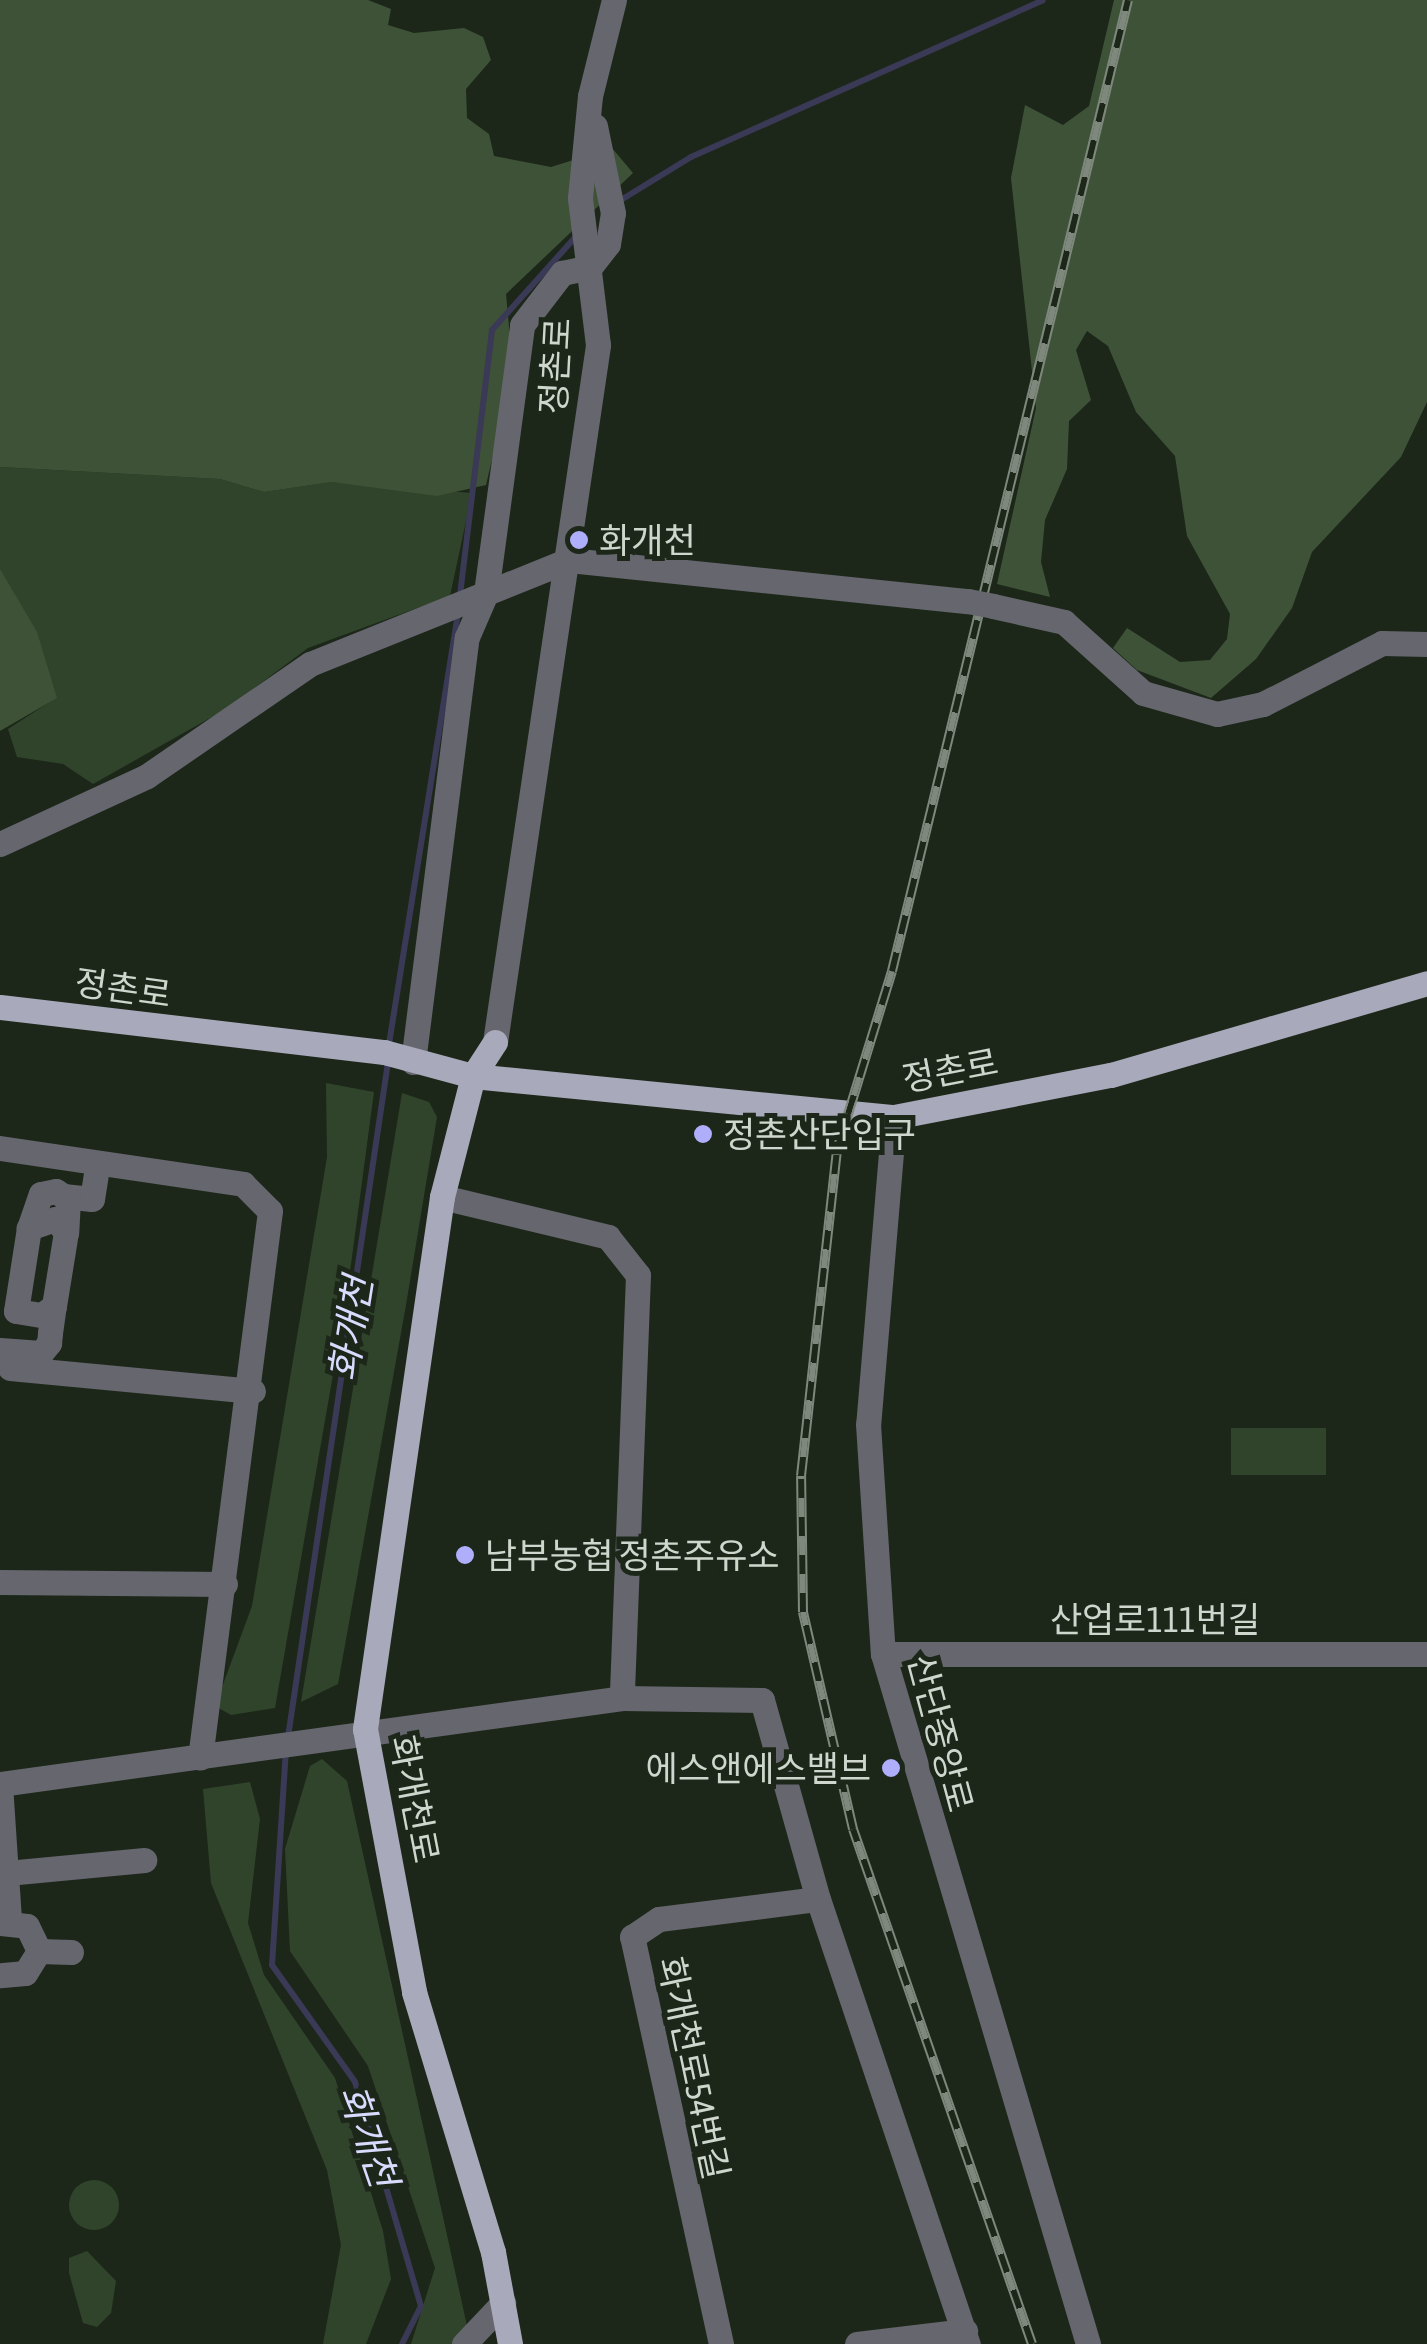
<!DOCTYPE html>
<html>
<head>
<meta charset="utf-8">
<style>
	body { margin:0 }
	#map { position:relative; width:1427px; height:2344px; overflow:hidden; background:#1c2719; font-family:"Asap Condensed","Noto Sans KR",sans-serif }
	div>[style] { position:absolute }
	.green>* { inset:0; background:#30442b; transform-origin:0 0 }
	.round { border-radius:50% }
	.forest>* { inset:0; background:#3e5238 }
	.stream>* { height:6px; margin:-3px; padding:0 3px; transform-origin:3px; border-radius:3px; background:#3a3956 }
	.minor>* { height:25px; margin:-12.5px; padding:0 12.5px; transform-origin:12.5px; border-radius:12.5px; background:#66666e }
	.major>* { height:25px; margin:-12.5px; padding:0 12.5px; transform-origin:12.5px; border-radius:12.5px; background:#a8a9ba }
	.rail>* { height:10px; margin-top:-5px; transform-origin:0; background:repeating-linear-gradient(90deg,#1c2719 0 19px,#7f887d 0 38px); box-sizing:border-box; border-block:2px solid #7f887d }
	.minor-bridge>* { height:25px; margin:-12.5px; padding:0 12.5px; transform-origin:12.5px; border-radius:12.5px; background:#66666e }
	.dots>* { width:28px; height:28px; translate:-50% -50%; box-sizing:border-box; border:5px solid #1c2719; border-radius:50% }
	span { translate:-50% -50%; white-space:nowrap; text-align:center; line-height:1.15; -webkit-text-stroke:10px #1c2719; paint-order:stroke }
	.street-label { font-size:35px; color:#cfd6cd }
	.poi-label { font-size:35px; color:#cfd6cd }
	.left { translate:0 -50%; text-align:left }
	.right { translate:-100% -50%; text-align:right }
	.water-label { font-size:38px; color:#d9dafd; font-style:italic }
</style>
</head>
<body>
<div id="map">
	<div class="green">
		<i style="clip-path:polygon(0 467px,220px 479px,264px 492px,332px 482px,472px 493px,450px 596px,308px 648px,226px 709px,93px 784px,63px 764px,17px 757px,8px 729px,56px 698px,0 574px)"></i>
		<i style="clip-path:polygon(326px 1083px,374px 1092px,347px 1294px,275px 1708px,231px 1715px,215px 1706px,252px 1606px,327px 1157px)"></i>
		<i style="clip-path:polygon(402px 1093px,429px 1102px,437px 1117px,406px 1305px,338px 1684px,301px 1702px)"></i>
		<i style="left:1231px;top:1428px;width:95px;height:47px"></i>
		<i style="clip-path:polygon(322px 1759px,347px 1781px,471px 2344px,411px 2344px,435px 2268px,368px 2066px,290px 1951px,285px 1849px,310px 1766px)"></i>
		<i style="clip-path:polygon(250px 1782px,260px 1819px,248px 1923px,264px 1975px,335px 2078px,383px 2231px,391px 2279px,366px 2344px,323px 2344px,341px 2245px,327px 2170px,211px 1883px,203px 1789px)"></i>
		<i class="round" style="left:69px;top:2180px;width:50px;height:50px"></i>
		<i style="clip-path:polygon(87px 2251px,116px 2281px,111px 2313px,97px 2327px,83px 2323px,69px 2273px,69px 2258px)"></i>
	</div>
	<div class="forest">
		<i style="clip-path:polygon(0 0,368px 0,391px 9px,388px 25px,414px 33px,464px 28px,483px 37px,491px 60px,466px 89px,467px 118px,489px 134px,494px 156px,551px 167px,612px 148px,633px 173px,506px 294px,513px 370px,486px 485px,437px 496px,332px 482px,264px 492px,220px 479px,0 467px)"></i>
		<i style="clip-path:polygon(1114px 0,1427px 0,1427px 402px,1401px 457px,1312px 552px,1292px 608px,1256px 659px,1211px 698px,1137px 670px,1113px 648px,1127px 628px,1180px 662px,1210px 660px,1227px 639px,1230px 614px,1187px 536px,1175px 456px,1136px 412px,1108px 346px,1087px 331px,1076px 350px,1091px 400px,1069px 421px,1067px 469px,1045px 520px,1041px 562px,1050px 597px,997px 584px,1036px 408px,1011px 178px,1025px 105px,1063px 125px,1089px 106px)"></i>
		<i style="clip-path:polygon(0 569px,37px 632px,57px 698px,0 731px)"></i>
	</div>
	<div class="stream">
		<i style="left:616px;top:203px;width:88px;rotate:-31.5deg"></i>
		<i style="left:691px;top:157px;width:385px;rotate:-24deg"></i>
		<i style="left:460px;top:595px;width:267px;rotate:-83.1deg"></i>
		<i style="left:492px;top:330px;width:130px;rotate:-48.1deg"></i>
		<i style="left:389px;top:1044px;width:437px;rotate:-80.9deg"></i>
		<i style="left:288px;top:1737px;width:682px;rotate:-81.57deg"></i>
		<i style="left:286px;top:1749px;width:216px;rotate:93.7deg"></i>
		<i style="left:272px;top:1965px;width:143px;rotate:54.6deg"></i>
		<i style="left:355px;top:2082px;width:234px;rotate:73.6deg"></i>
		<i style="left:421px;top:2306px;width:42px;rotate:116.6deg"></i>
	</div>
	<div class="minor">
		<i style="left:993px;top:606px;width:73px;rotate:12.7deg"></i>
		<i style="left:1064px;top:622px;width:106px;rotate:41.9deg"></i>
		<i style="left:1143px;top:693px;width:77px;rotate:15.8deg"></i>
		<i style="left:1217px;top:714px;width:47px;rotate:-12.3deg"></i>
		<i style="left:1263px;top:704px;width:134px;rotate:-27.1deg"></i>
		<i style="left:1382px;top:643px;width:45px;rotate:1.3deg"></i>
		<i style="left:0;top:844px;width:162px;rotate:-24.8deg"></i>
		<i style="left:147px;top:776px;width:198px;rotate:-34.5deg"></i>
		<i style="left:310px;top:664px;width:279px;rotate:-21.9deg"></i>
		<i style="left:569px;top:560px;width:401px;rotate:5.9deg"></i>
		<i style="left:495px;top:1042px;width:705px;rotate:-81.59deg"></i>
		<i style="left:598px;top:345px;width:148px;rotate:-97deg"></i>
		<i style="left:580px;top:198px;width:102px;rotate:-84.4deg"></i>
		<i style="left:590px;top:96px;width:99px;rotate:-76deg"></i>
		<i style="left:413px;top:1062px;width:428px;rotate:-82.8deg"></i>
		<i style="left:467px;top:637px;width:48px;rotate:-66.6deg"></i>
		<i style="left:486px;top:593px;width:270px;rotate:-82.3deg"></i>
		<i style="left:522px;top:325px;width:66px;rotate:-52.4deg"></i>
		<i style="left:562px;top:273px;width:29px;rotate:-12deg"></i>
		<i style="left:590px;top:267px;width:29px;rotate:-52deg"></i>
		<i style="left:608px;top:244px;width:31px;rotate:-81deg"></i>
		<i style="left:613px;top:213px;width:89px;rotate:-101.7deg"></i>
		<i style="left:894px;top:1117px;width:308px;rotate:94.8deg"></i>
		<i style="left:868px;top:1424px;width:230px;rotate:86.3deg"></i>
		<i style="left:883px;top:1654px;width:720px;rotate:73.45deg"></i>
		<i style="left:0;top:1148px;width:246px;rotate:8.4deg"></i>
		<i style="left:243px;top:1184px;width:38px;rotate:45deg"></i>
		<i style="left:270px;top:1211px;width:551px;rotate:97.29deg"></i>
		<i style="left:63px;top:1196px;width:29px;rotate:6deg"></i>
		<i style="left:92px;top:1199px;width:36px;rotate:-81deg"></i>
		<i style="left:442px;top:1197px;width:171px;rotate:13.5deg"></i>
		<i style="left:608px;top:1237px;width:48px;rotate:51.7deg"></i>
		<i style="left:638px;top:1275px;width:423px;rotate:92.2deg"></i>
		<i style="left:29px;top:1228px;width:36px;rotate:-71deg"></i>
		<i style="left:41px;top:1194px;width:15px;rotate:-11deg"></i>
		<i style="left:56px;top:1191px;width:14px;rotate:34deg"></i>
		<i style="left:68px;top:1199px;width:33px;rotate:93deg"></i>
		<i style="left:0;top:1350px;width:41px;rotate:4.2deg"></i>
		<i style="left:41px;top:1353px;width:13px;rotate:-51deg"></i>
		<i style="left:49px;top:1343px;width:10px;rotate:-84deg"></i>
		<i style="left:50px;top:1333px;width:27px;rotate:-82deg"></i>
		<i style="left:54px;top:1306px;width:75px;rotate:-80.8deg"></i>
		<i style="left:66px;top:1232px;width:17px;rotate:-130deg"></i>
		<i style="left:55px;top:1219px;width:28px;rotate:161deg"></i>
		<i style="left:29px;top:1228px;width:84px;rotate:98.9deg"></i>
		<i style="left:16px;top:1311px;width:26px;rotate:9deg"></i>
		<i style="left:42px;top:1315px;width:15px;rotate:-37deg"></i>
		<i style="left:10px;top:1368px;width:244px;rotate:5.4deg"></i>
		<i style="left:0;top:1582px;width:225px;rotate:0.5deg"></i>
		<i style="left:883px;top:1654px;width:544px"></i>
		<i style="left:0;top:1784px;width:628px;rotate:-7.87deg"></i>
		<i style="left:622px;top:1698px;width:140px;rotate:0.8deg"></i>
		<i style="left:762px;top:1700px;width:207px;rotate:74.3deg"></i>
		<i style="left:818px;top:1899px;width:470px;rotate:71.4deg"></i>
		<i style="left:0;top:1784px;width:137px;rotate:86.2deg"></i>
		<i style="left:7px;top:1873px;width:138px;rotate:-5.4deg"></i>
		<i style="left:0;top:1923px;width:27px;rotate:6deg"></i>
		<i style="left:27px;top:1926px;width:28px;rotate:64deg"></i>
		<i style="left:39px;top:1951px;width:26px;rotate:122deg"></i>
		<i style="left:25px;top:1973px;width:25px;rotate:175deg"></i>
		<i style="left:39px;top:1951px;width:32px;rotate:2deg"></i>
		<i style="left:464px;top:2344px;width:57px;rotate:-46.4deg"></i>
		<i style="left:721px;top:2344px;width:417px;rotate:-102.3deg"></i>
		<i style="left:632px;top:1937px;width:32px;rotate:-34deg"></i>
		<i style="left:659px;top:1919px;width:160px;rotate:-7.2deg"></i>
		<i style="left:857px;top:2344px;width:109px;rotate:-6.9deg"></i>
	</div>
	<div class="major">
		<i style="left:0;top:1007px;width:387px;rotate:6.7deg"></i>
		<i style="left:384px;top:1052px;width:92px;rotate:15.1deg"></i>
		<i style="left:473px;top:1076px;width:423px;rotate:5.6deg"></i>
		<i style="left:894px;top:1117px;width:221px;rotate:-11deg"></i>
		<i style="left:1111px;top:1075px;width:329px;rotate:-16.2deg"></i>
		<i style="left:495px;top:1042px;width:40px;rotate:122.9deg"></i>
		<i style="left:473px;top:1076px;width:125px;rotate:104.4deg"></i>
		<i style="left:442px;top:1197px;width:538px;rotate:98.24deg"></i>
		<i style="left:365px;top:1729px;width:268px;rotate:79.4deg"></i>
		<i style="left:414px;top:1992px;width:272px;rotate:73.1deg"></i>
		<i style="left:493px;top:2252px;width:94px;rotate:79.5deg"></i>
	</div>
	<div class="rail">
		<i style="left:1032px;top:2344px;width:545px;rotate:-109.17deg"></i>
		<i style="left:853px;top:1829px;width:223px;rotate:-103deg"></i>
		<i style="left:803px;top:1612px;width:136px;rotate:-90.8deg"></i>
		<i style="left:801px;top:1476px;width:328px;rotate:-83.7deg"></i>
		<i style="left:837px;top:1150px;width:187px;rotate:-72.9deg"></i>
		<i style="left:892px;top:971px;width:999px;rotate:-76.34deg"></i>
	</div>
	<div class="minor-bridge">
		<i style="left:968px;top:601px;width:25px;rotate:11deg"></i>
	</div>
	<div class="dots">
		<i style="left:579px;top:540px;background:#afaefa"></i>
		<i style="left:703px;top:1134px;background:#afaefa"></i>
		<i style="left:465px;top:1555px;background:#afaefa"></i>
		<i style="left:891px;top:1768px;background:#afaefa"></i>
	</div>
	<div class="street-label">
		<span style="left:555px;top:366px;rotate:-87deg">정촌로</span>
		<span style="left:123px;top:988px;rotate:8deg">정촌로</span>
		<span style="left:950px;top:1070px;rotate:-11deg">정촌로</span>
		<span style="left:1155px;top:1619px">산업로111번길</span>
		<span style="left:941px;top:1733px;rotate:75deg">산단중앙로</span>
		<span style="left:415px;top:1799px;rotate:79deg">화개천로</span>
		<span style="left:694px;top:2068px;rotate:78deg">화개천로54번길</span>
	</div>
	<div class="poi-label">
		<span class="left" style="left:599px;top:540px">화개천</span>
		<span class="left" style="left:723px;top:1134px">정촌산단입구</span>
		<span class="left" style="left:485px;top:1555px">남부농협 정촌주유소</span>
		<span class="right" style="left:871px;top:1768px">에스앤에스밸브</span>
	</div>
	<div class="water-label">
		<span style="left:351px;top:1329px;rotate:-81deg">화개천</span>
		<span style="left:368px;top:2136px;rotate:71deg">화개천</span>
	</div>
</div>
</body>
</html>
